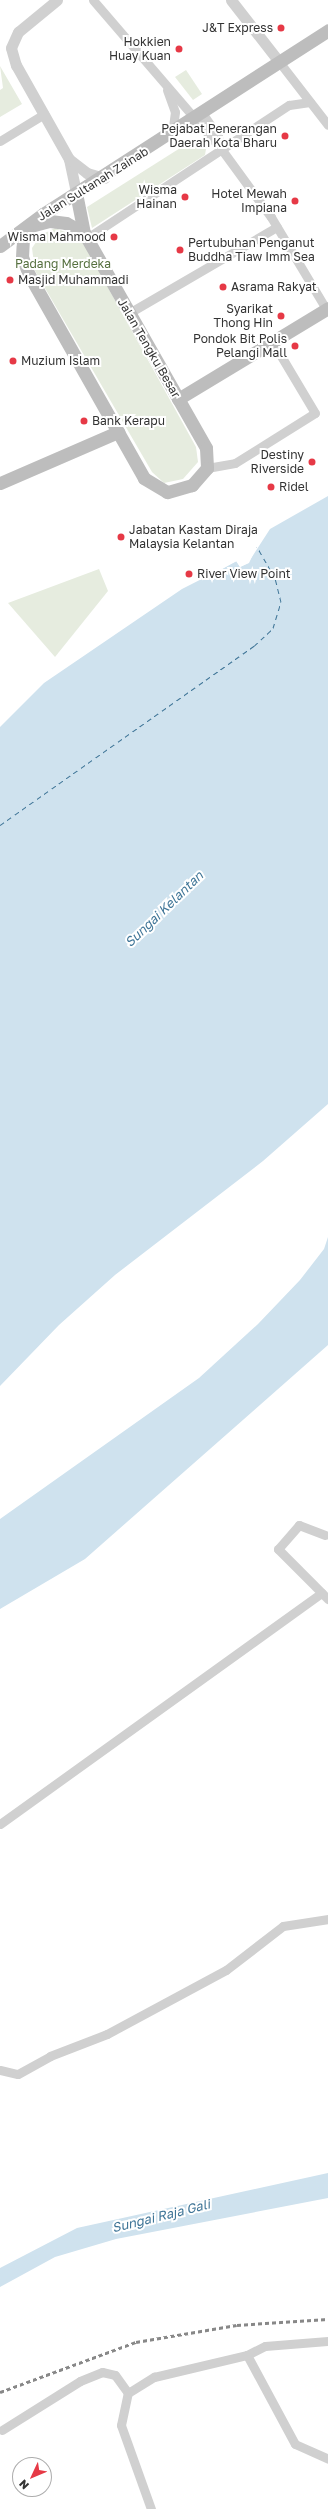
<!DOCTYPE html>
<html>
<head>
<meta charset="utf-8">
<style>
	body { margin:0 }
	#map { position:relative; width:328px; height:2509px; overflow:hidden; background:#fff; font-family:"Golos Text",sans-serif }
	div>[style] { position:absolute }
	.green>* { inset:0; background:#e6ecdf }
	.water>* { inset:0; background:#cfe2ee }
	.pier>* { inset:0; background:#fff }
	.ferry>* { height:1px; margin-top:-0.5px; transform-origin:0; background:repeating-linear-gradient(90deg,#3f7597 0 5px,transparent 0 9px) }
	.minor>* { height:9px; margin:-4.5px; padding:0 4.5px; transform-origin:4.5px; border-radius:4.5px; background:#d0d0d0 }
	.tertiary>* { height:11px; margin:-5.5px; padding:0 5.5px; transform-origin:5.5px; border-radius:5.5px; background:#d0d0d0 }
	.secondary>* { height:13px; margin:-6.5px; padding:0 6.5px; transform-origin:6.5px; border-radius:6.5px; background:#bdbdbd }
	.rail>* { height:2.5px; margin-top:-1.25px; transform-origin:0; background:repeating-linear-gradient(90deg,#888 0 4px,transparent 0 7px) }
	.dots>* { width:11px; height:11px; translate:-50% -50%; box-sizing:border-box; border:2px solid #fff; border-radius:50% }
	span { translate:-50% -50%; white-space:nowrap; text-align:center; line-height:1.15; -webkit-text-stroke:4px #fff; paint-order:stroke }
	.poi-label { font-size:12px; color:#333 }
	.right { translate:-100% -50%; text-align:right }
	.left { translate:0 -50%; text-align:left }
	.street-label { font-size:12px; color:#333 }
	.park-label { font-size:12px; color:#56703f }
	.water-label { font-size:13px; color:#3f7597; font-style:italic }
	.north { position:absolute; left:12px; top:2457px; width:40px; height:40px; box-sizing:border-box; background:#fff; border:1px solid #adadad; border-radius:50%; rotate:226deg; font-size:11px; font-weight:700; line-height:16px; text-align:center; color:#333 }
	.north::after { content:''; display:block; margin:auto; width:14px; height:18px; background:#e63946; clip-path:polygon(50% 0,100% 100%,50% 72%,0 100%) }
</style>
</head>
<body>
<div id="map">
	<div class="green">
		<i style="clip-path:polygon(0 66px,22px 104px,0 117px,0 90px,3px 88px)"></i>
		<i style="clip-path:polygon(186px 70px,202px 94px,193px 100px,175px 77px)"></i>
		<i style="clip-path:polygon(196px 138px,206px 149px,205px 155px,92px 228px,87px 207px)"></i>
		<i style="clip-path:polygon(55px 228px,78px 237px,85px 246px,196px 447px,198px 462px,183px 479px,164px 483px,152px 472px,35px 271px,32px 248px,41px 235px)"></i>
		<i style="clip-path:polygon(99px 569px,108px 591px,55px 657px,8px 603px)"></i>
	</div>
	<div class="water">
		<i style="clip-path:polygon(328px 496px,328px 1104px,263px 1161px,115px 1275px,59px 1325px,0 1386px,0 727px,44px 683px,182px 589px,237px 561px,240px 567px,248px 563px,270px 529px)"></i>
		<i style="clip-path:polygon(328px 1237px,328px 1345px,85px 1559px,0 1609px,0 1519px,199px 1378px,258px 1324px,300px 1280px,324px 1249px)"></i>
		<i style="clip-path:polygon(328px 2173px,328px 2198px,116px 2239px,55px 2257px,0 2287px,0 2268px,77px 2228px)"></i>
	</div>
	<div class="pier">
		<i style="clip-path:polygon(258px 544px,249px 563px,240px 567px,236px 561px,200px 582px,236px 559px,241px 565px,247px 561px)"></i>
	</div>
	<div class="ferry">
		<i style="left:0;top:825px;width:311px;rotate:-35.2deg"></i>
		<i style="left:254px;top:646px;width:26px;rotate:-43deg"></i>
		<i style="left:273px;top:628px;width:27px;rotate:-73deg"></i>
		<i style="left:281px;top:602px;width:25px;rotate:-104deg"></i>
		<i style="left:275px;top:578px;width:36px;rotate:-120deg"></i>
	</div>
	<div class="minor">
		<i style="left:93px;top:0;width:198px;rotate:49.3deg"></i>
		<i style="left:222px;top:150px;width:83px;rotate:53.8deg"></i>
		<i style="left:271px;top:217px;width:107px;rotate:59.1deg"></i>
		<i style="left:280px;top:63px;width:78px;rotate:52.3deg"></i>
		<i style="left:167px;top:90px;width:23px;rotate:70deg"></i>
		<i style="left:175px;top:112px;width:21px;rotate:98deg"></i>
		<i style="left:203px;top:114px;width:27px;rotate:56deg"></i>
		<i style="left:218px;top:136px;width:15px;rotate:74deg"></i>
		<i style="left:0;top:141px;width:52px;rotate:-31.5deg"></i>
		<i style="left:87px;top:238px;width:242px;rotate:-33.4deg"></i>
		<i style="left:289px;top:105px;width:21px;rotate:-8deg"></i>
		<i style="left:129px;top:313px;width:171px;rotate:-30.2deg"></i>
		<i style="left:207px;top:468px;width:28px;rotate:-10deg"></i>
		<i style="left:235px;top:463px;width:94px;rotate:-32deg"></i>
		<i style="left:315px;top:413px;width:84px;rotate:-120.8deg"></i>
		<i style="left:325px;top:1535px;width:28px;rotate:-159deg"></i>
		<i style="left:299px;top:1525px;width:32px;rotate:131deg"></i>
		<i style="left:278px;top:1549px;width:71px;rotate:45deg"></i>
		<i style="left:0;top:1824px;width:396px;rotate:-35.7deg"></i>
		<i style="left:0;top:2070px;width:18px;rotate:13deg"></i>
		<i style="left:18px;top:2074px;width:37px;rotate:-29deg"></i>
		<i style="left:50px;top:2056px;width:61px;rotate:-21.1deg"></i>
		<i style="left:107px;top:2034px;width:135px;rotate:-28.3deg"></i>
		<i style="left:226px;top:1970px;width:72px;rotate:-37.7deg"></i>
		<i style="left:283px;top:1926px;width:46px;rotate:-8.8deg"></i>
		<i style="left:247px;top:2355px;width:101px;rotate:61.7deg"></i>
		<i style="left:295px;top:2444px;width:36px;rotate:24deg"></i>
		<i style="left:2px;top:2430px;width:92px;rotate:-32.1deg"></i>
		<i style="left:80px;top:2381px;width:24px;rotate:-22deg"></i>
		<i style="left:102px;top:2372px;width:13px;rotate:13deg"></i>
		<i style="left:115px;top:2375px;width:22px;rotate:54deg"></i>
		<i style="left:151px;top:2509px;width:89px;rotate:-109.7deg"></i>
		<i style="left:121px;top:2425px;width:33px;rotate:-78deg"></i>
		<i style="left:128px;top:2393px;width:31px;rotate:-32deg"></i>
		<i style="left:154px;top:2377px;width:96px;rotate:-13.3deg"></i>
		<i style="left:247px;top:2355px;width:20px;rotate:-27deg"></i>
		<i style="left:265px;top:2346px;width:63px;rotate:-4.5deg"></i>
	</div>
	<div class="tertiary">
		<i style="left:57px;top:0;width:50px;rotate:140.6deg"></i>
		<i style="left:18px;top:32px;width:17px;rotate:114deg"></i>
		<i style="left:11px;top:48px;width:18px;rotate:74deg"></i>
		<i style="left:16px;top:65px;width:108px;rotate:60.6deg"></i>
		<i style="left:69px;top:159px;width:35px;rotate:78deg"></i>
		<i style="left:231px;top:0;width:80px;rotate:52.1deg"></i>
		<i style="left:69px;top:159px;width:23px;rotate:38deg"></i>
		<i style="left:87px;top:173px;width:18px;rotate:16deg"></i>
	</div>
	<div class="secondary">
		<i style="left:76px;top:193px;width:41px;rotate:78.7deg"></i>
		<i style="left:50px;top:221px;width:16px;rotate:7deg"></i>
		<i style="left:66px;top:223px;width:21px;rotate:29deg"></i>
		<i style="left:84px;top:233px;width:247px;rotate:60.4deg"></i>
		<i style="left:206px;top:448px;width:20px;rotate:87deg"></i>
		<i style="left:207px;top:468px;width:23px;rotate:131deg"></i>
		<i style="left:192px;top:485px;width:26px;rotate:164deg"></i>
		<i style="left:167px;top:492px;width:27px;rotate:-149deg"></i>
		<i style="left:144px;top:478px;width:233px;rotate:-119.5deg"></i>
		<i style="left:29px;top:275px;width:19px;rotate:-111deg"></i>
		<i style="left:22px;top:257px;width:19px;rotate:-87deg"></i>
		<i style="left:23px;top:238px;width:12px;rotate:-70deg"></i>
		<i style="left:27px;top:227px;width:24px;rotate:-15deg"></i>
		<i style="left:0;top:246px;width:54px;rotate:-36.7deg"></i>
		<i style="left:43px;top:214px;width:339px;rotate:-32.8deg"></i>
		<i style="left:178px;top:399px;width:175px;rotate:-31.2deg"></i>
		<i style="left:0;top:483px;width:129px;rotate:-23.4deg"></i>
	</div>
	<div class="rail">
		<i style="left:0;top:2392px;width:145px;rotate:-20.2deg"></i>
		<i style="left:136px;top:2342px;width:102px;rotate:-9.6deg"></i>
		<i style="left:237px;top:2325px;width:91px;rotate:-3.8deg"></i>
	</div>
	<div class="dots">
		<i style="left:281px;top:28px;background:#e63946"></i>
		<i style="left:179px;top:49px;background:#e63946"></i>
		<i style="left:285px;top:136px;background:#e63946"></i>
		<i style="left:185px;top:197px;background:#e63946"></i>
		<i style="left:295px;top:201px;background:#e63946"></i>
		<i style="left:114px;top:237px;background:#e63946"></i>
		<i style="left:180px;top:250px;background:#e63946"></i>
		<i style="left:10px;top:280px;background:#e63946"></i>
		<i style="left:223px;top:287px;background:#e63946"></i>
		<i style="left:281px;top:316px;background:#e63946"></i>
		<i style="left:295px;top:346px;background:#e63946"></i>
		<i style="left:13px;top:361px;background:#e63946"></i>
		<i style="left:84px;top:421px;background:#e63946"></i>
		<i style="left:312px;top:462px;background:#e63946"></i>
		<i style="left:271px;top:487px;background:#e63946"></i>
		<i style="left:121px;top:537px;background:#e63946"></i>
		<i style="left:189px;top:574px;background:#e63946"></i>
	</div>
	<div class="poi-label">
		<span class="right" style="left:273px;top:28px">J&amp;T Express</span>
		<span class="right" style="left:171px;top:49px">Hokkien<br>Huay Kuan</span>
		<span class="right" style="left:277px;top:136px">Pejabat Penerangan<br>Daerah Kota Bharu</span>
		<span class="right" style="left:177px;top:197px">Wisma<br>Hainan</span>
		<span class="right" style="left:287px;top:201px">Hotel Mewah<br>Impiana</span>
		<span class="right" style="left:106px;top:237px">Wisma Mahmood</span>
		<span class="left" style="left:188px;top:250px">Pertubuhan Penganut<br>Buddha Tiaw Imm Sea</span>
		<span class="left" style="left:18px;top:280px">Masjid Muhammadi</span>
		<span class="left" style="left:231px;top:287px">Asrama Rakyat</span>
		<span class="right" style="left:273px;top:316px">Syarikat<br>Thong Hin</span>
		<span class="right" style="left:287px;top:346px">Pondok Bit Polis<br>Pelangi Mall</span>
		<span class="left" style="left:21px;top:361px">Muzium Islam</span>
		<span class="left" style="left:92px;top:421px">Bank Kerapu</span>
		<span class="right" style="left:304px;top:462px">Destiny<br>Riverside</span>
		<span class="left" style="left:279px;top:487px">Ridel</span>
		<span class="left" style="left:129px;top:537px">Jabatan Kastam Diraja<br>Malaysia Kelantan</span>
		<span class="left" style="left:197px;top:574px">River View Point</span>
	</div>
	<div class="street-label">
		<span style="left:93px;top:184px;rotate:-32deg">Jalan Sultanah Zainab</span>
		<span style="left:149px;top:348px;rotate:60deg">Jalan Tengku Besar</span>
	</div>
	<div class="park-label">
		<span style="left:63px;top:264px">Padang Merdeka</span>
	</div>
	<div class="water-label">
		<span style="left:164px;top:909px;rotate:-44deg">Sungai Kelantan</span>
		<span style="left:161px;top:2216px;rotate:-14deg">Sungai Raja Gali</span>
	</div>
	<div class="north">N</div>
</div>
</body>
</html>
